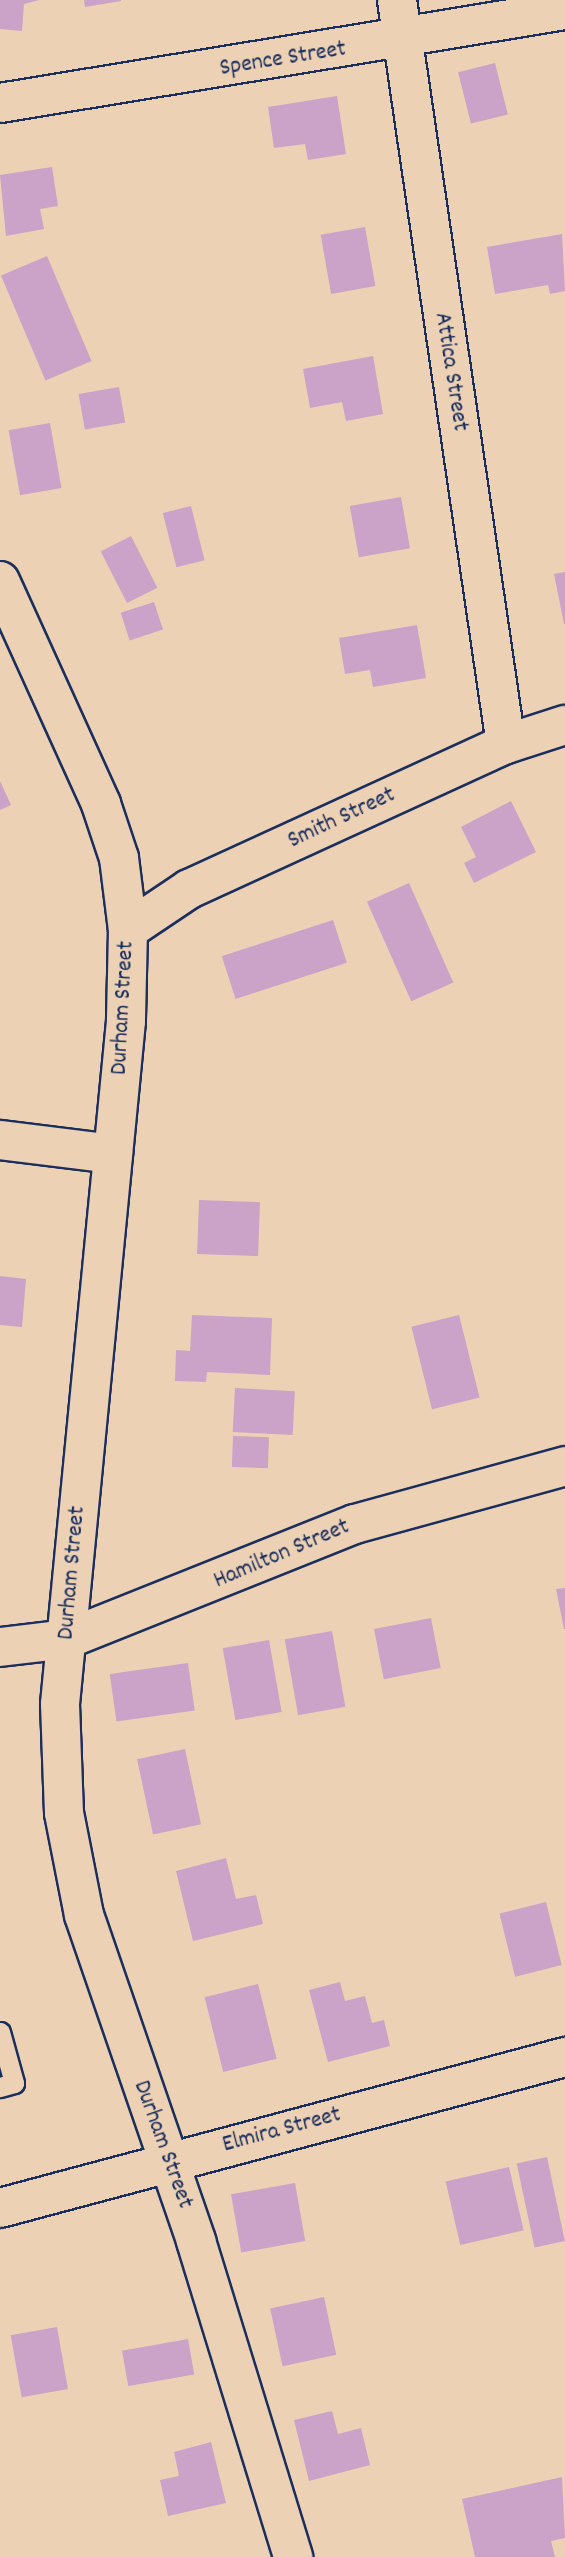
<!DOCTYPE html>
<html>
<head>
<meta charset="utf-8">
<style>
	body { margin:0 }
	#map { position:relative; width:565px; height:2557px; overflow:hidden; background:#edd1b4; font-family:Dekko,sans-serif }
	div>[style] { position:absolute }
	.building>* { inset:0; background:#cba2c8; transform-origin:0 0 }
	.roads { filter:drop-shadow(2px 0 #1b2f5e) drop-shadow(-2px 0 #1b2f5e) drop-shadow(0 2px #1b2f5e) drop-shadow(0 -2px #1b2f5e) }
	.service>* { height:19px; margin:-9.5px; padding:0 9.5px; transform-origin:9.5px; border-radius:9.5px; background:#edd1b4 }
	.minor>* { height:38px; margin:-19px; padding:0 19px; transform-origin:19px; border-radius:19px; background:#edd1b4 }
	.tertiary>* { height:38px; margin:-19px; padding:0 19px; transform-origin:19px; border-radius:19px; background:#edd1b4 }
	span { translate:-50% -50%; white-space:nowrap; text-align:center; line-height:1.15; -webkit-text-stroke:7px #edd1b4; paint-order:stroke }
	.street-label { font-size:24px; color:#1b2f5e }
</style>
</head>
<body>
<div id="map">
	<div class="building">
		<i style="clip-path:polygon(0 0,39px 0,24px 4px,22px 31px,0 29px)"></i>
		<i style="clip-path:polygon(84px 0,121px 0,121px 1px,85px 7px)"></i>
		<i style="left:495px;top:63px;width:53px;height:38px;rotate:76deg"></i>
		<i style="clip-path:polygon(337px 96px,346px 154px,308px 160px,305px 144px,274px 148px,268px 107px)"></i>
		<i style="clip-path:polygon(52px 167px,58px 206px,40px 209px,44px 229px,6px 236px,0 175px)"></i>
		<i style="left:365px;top:227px;width:60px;height:45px;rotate:80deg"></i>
		<i style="clip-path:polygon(562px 234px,565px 291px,550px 294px,548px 285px,495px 294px,487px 247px)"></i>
		<i style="left:47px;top:256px;width:114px;height:50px;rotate:67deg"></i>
		<i style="clip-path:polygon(373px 356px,383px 414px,346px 421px,342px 402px,310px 408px,303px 369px)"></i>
		<i style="left:119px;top:387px;width:36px;height:41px;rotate:80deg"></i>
		<i style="left:50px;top:423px;width:66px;height:42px;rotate:80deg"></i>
		<i style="left:401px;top:497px;width:52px;height:52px;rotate:80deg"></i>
		<i style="left:191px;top:506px;width:56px;height:29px;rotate:76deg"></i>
		<i style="left:131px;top:536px;width:58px;height:34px;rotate:63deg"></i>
		<i style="clip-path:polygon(565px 572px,565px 624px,564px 624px,554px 574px)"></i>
		<i style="left:154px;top:602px;width:29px;height:35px;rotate:72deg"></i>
		<i style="clip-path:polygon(417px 625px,426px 678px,373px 687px,370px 670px,345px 674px,339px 638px)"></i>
		<i style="clip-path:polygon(0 781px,11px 805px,0 810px)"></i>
		<i style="clip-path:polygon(511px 801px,536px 852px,474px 883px,464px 863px,476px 857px,461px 827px)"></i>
		<i style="left:409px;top:883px;width:109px;height:46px;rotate:66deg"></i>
		<i style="left:333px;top:920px;width:45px;height:117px;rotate:72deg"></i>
		<i style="left:199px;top:1200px;width:61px;height:54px;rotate:2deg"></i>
		<i style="clip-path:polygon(0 1276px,26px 1279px,22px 1327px,0 1325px)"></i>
		<i style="clip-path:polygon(192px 1315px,272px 1318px,270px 1375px,207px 1372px,206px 1382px,175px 1381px,176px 1350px,190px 1351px)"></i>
		<i style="left:459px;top:1315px;width:85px;height:49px;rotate:76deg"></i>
		<i style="left:235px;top:1388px;width:60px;height:44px;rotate:3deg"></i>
		<i style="left:233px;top:1436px;width:36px;height:31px;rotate:2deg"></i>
		<i style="clip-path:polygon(565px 1588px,565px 1629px,564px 1629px,556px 1589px)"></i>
		<i style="left:431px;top:1618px;width:51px;height:58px;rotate:79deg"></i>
		<i style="left:332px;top:1631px;width:77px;height:48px;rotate:80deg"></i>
		<i style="left:269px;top:1640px;width:73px;height:47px;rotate:80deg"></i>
		<i style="left:188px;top:1663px;width:48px;height:79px;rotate:82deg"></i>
		<i style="left:185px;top:1749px;width:77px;height:49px;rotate:78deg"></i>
		<i style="clip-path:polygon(226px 1858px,236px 1899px,256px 1895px,263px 1924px,193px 1941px,176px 1871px)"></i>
		<i style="left:546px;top:1902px;width:65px;height:48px;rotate:76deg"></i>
		<i style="clip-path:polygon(340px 1982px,345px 2001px,365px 1996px,372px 2023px,384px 2020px,390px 2046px,328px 2062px,309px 1990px)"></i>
		<i style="left:258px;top:1984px;width:77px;height:55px;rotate:76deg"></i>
		<i style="left:547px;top:2157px;width:86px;height:31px;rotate:78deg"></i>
		<i style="left:509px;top:2167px;width:65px;height:65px;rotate:77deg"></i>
		<i style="left:295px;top:2183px;width:59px;height:65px;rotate:80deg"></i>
		<i style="left:324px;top:2297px;width:59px;height:55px;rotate:78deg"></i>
		<i style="left:57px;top:2327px;width:63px;height:47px;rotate:80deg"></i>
		<i style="left:188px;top:2339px;width:36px;height:67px;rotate:80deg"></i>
		<i style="clip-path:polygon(332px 2411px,338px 2434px,361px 2428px,370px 2465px,309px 2481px,294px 2420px)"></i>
		<i style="clip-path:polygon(211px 2442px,226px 2503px,168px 2516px,160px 2480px,179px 2476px,174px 2452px)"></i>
		<i style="clip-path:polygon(562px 2477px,565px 2538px,551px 2541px,555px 2557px,475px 2557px,462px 2499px)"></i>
	</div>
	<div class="roads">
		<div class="service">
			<i style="left:0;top:2032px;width:53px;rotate:74.6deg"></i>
			<i style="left:14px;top:2083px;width:15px;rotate:164deg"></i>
		</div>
		<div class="minor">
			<i style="left:397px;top:0;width:752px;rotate:81.67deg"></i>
			<i style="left:0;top:103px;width:573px;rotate:-9.35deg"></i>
			<i style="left:128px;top:930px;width:73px;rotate:-33.9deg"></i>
			<i style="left:189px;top:889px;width:349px;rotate:-24.6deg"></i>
			<i style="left:506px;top:744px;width:62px;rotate:-17.9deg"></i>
			<i style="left:0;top:1140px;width:114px;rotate:7.1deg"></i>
			<i style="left:0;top:1647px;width:67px;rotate:-6.8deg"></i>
			<i style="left:67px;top:1639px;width:310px;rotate:-21.8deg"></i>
			<i style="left:355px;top:1524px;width:218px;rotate:-15.4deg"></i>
		</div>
		<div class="tertiary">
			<i style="left:0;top:581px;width:245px;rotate:65.6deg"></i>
			<i style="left:101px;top:804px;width:57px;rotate:71.6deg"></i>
			<i style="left:119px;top:858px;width:73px;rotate:82.9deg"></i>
			<i style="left:128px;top:930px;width:91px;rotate:91.3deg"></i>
			<i style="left:126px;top:1021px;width:686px;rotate:95.52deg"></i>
			<i style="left:60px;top:1704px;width:109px;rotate:87.9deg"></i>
			<i style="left:64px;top:1813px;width:104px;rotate:78.9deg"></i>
			<i style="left:84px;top:1915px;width:345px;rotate:71deg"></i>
			<i style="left:196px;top:2241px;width:331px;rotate:72.9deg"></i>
			<i style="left:0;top:2208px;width:585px;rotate:-14.96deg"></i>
		</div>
	</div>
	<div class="street-label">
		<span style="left:283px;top:60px;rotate:-9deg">Spence Street</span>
		<span style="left:450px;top:372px;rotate:81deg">Attica Street</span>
		<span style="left:342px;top:819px;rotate:-25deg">Smith Street</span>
		<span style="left:124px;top:1008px;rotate:-87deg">Durham Street</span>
		<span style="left:282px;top:1555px;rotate:-23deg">Hamilton Street</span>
		<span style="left:73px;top:1573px;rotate:-85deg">Durham Street</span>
		<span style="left:282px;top:2131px;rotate:-15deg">Elmira Street</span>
		<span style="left:162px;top:2145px;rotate:70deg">Durham Street</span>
	</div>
</div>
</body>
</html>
